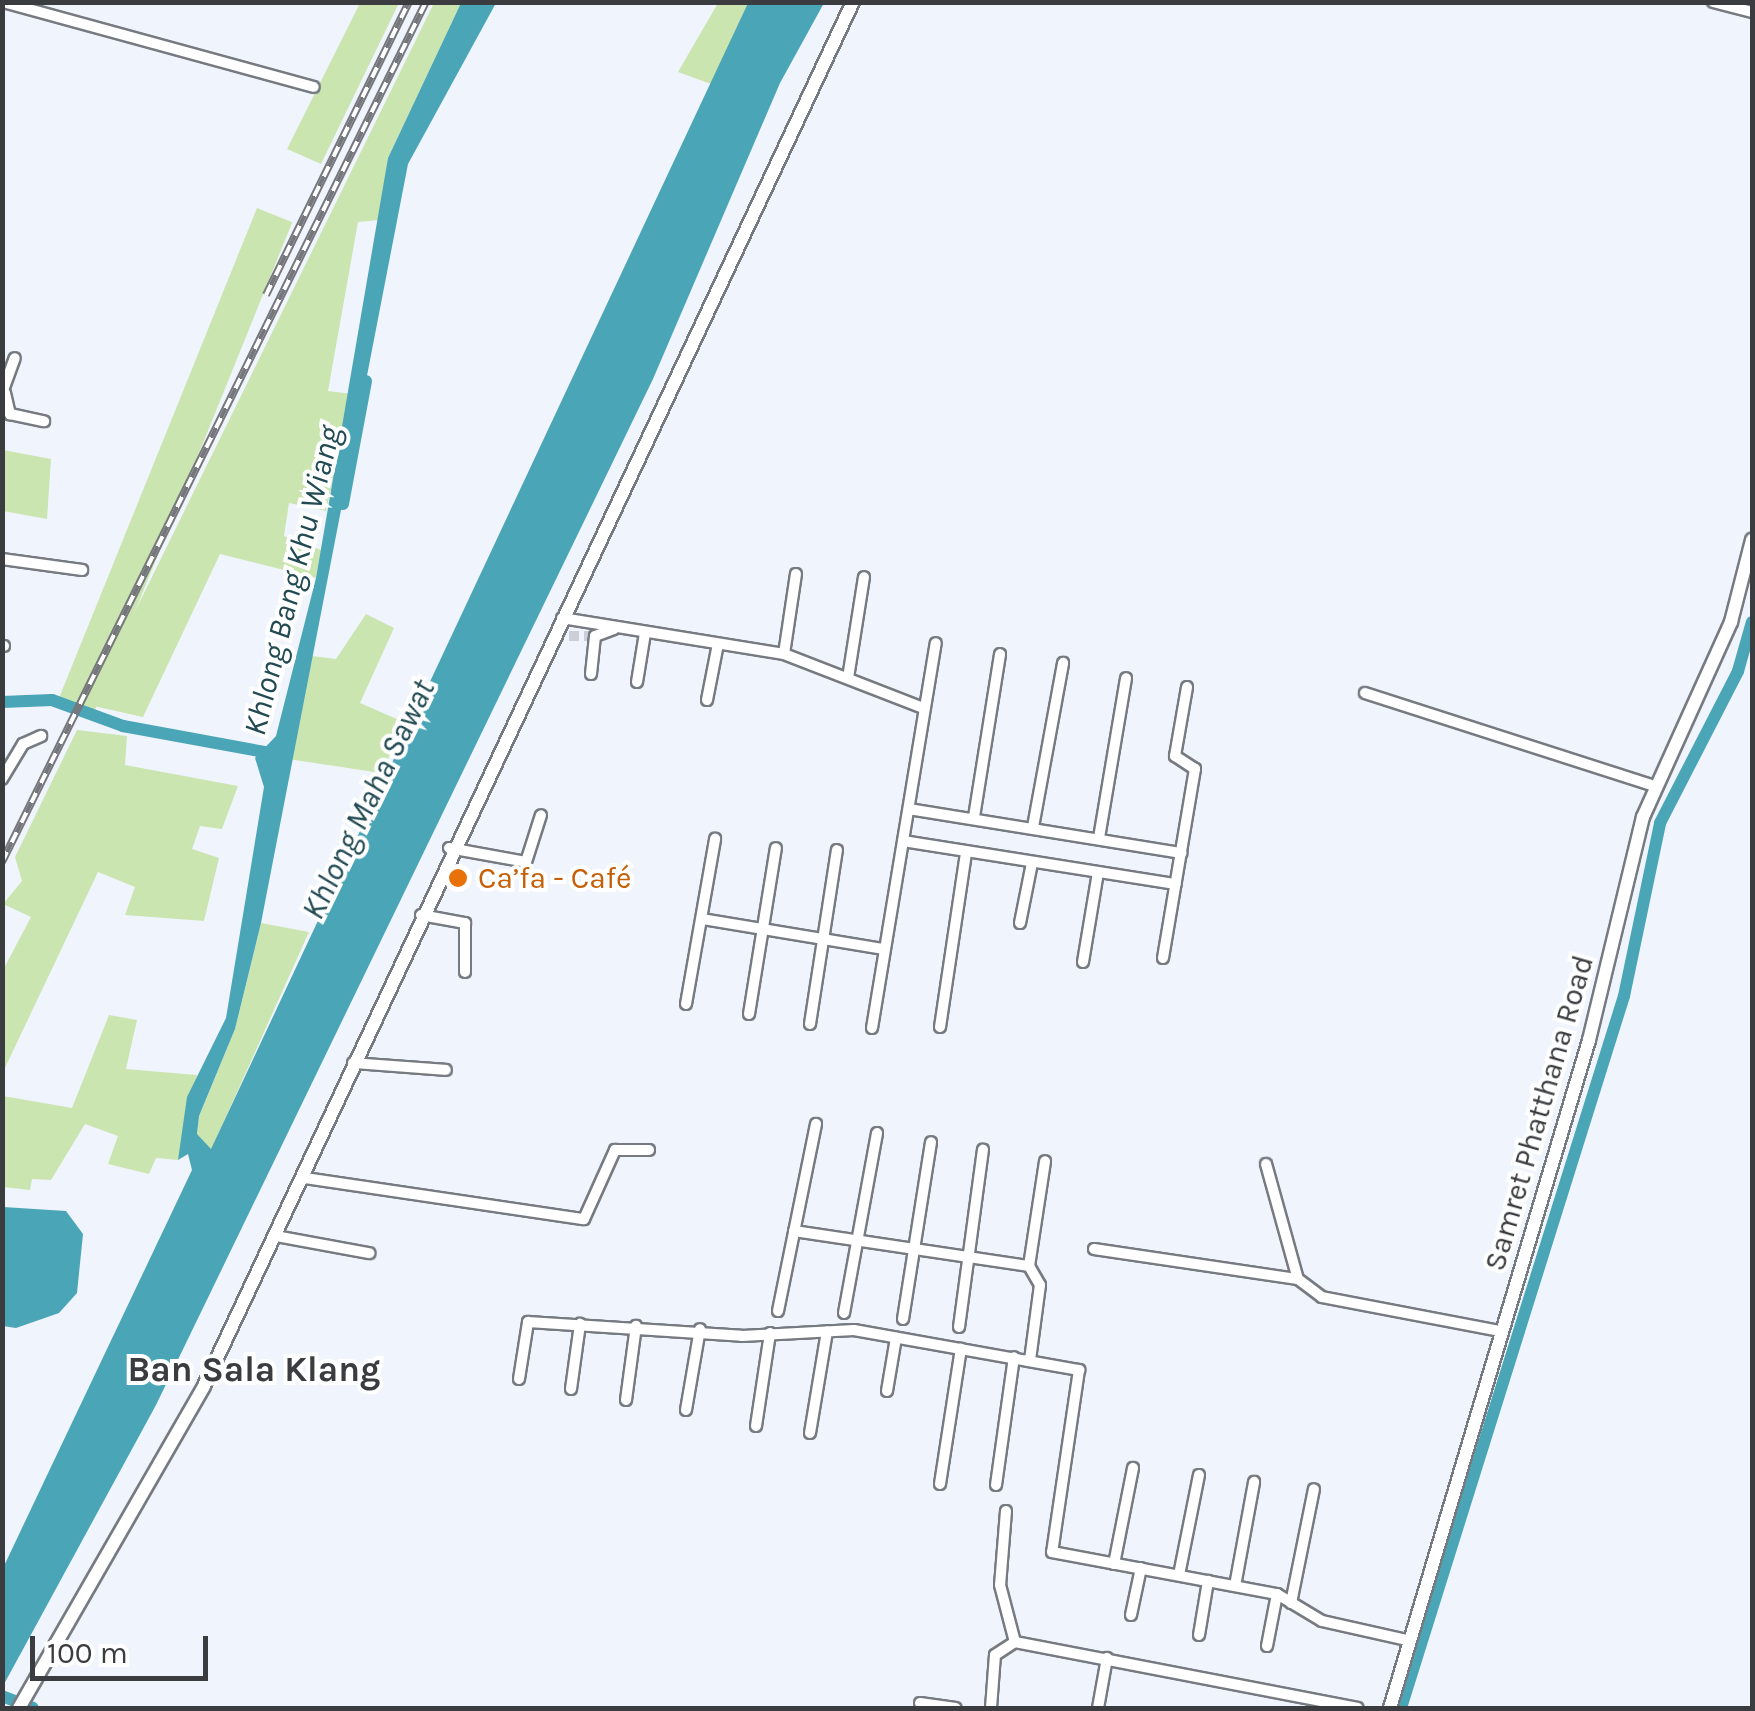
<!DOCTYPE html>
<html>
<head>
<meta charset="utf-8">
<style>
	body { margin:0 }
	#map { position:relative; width:1755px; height:1711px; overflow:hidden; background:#f0f4fd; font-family:Karla,sans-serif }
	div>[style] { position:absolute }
	.green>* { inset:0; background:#cbe5b0; transform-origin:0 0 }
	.water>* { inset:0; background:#4aa5b6 }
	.canal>* { height:12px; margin:-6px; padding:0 6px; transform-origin:6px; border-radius:6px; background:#4aa5b6 }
	.minor-tunnel>* { height:10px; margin-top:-5px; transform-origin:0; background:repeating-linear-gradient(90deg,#cccfd7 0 10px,transparent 0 15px) }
	.roads { filter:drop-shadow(2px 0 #767a81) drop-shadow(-2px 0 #767a81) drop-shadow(0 2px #767a81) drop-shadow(0 -2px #767a81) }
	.minor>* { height:10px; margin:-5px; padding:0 5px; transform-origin:5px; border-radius:5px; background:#fff }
	.tertiary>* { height:12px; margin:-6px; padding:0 6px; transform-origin:6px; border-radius:6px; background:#fff }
	.rail>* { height:8px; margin-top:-4px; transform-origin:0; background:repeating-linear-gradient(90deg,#fff 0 11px,#75777c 0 22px); box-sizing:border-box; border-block:2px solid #75777c }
	.dots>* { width:28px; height:28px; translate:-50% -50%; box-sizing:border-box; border:5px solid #fff; border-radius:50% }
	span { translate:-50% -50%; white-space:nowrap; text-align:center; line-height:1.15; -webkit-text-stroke:8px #fff; paint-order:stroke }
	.food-label { font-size:30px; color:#c56008 }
	.left { translate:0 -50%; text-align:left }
	.street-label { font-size:30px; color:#3a3c3f }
	.water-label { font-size:32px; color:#214a52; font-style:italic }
	.quarter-label { font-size:35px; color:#3a3c3f; font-weight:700 }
	.frame { position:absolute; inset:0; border:5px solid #3a3c3f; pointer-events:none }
	.scale { position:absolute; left:30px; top:1636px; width:178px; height:45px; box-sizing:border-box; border:5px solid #3a3c3f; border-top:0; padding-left:12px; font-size:30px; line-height:35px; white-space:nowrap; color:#3a3c3f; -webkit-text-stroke:8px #fff; paint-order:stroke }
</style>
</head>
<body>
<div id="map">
	<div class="green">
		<i style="clip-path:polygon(360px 3px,399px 3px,321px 164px,287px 149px)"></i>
		<i style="clip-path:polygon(434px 3px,461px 3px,388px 158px,380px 220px,358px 222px,328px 391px,352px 394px,326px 511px,289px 503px,284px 536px,321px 550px,316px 578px,220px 554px,143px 717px,89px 705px)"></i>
		<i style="clip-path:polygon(718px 3px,748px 3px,711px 84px,678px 72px)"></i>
		<i style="left:257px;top:208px;width:38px;height:531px;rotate:22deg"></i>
		<i style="clip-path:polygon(3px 450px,51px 459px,47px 519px,3px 511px)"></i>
		<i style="clip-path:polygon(366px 614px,394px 628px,360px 703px,406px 723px,381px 773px,288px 759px,312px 656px,336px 659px)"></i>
		<i style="clip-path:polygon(77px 730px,127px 736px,125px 765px,238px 786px,222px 829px,200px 826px,192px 849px,219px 858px,204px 921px,125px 915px,135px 887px,98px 872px,3px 1072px,3px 970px,31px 917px,3px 904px,22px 881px,15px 857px)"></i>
		<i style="clip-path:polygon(261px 923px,309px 932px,211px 1150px,197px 1134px,199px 1116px,235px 1029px)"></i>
		<i style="clip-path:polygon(109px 1015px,137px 1020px,126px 1069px,197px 1075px,178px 1160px,156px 1158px,149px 1174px,108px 1164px,118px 1136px,85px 1124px,51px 1180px,32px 1179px,30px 1190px,3px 1187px,3px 1096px,72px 1108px)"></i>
	</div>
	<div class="water">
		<i style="clip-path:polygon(461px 3px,496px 3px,408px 164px,261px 923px,235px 1029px,199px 1116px,197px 1134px,211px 1149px,748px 3px,824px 3px,780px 83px,653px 379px,156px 1405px,3px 1686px,3px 1568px,192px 1170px,188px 1154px,178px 1160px,187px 1097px,226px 1018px,264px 787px,255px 758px,276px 736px,316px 578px,388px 158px)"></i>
		<i style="clip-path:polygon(3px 1207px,66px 1211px,83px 1234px,77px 1293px,59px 1313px,16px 1328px,3px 1326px)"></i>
	</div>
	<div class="canal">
		<i style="left:343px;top:504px;width:125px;rotate:-79.4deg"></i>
		<i style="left:2px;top:702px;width:50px;rotate:-2.3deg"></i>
		<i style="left:52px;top:700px;width:76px;rotate:20.1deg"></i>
		<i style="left:123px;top:726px;width:155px;rotate:10.4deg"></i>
		<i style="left:2px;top:1696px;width:33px;rotate:21deg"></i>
		<i style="left:1401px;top:1708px;width:746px;rotate:-72.61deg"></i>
		<i style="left:1624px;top:996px;width:177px;rotate:-78.2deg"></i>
		<i style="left:1660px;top:823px;width:171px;rotate:-62.8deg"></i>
		<i style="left:1738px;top:671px;width:51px;rotate:-74.1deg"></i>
	</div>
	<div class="minor-tunnel">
		<i style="left:554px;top:636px;width:41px"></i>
	</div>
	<div class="roads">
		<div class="minor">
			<i style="left:3px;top:2px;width:322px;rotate:15.3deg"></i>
			<i style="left:1713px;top:2px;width:40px;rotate:14.4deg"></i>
			<i style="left:2px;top:393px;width:37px;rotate:-70deg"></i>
			<i style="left:5px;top:393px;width:22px;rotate:77deg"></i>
			<i style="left:10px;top:414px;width:35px;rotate:12deg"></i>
			<i style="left:2px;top:559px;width:81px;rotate:7.8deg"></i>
			<i style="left:562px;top:618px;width:225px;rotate:9.2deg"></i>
			<i style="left:784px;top:654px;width:149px;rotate:21.2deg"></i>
			<i style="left:2px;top:646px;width:2px"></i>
			<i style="left:784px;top:654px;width:81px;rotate:-81.5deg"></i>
			<i style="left:591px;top:674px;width:38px;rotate:-84deg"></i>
			<i style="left:595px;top:636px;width:20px;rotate:-20deg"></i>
			<i style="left:848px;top:678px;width:102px;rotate:-81deg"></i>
			<i style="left:637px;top:682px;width:50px;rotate:-80.7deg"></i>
			<i style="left:1365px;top:693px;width:304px;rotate:17.8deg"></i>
			<i style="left:707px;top:700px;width:57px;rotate:-78.9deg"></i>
			<i style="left:2px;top:779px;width:41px;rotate:-59deg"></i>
			<i style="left:23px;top:744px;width:20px;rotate:-24deg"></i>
			<i style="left:909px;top:809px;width:276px;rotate:9.2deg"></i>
			<i style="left:974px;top:817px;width:165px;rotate:-80.9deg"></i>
			<i style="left:1033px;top:827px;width:167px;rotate:-79.6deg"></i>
			<i style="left:1099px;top:838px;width:162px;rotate:-80.4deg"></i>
			<i style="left:903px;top:841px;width:276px;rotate:9deg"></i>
			<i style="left:449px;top:848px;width:78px;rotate:10.3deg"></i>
			<i style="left:526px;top:862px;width:49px;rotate:-72.3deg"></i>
			<i style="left:421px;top:915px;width:45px;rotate:10.3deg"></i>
			<i style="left:465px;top:923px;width:49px;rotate:90deg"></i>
			<i style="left:702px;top:919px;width:184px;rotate:9.4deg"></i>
			<i style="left:1020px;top:923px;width:61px;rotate:-78.7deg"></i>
			<i style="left:1163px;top:958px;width:192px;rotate:-80.4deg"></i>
			<i style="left:1195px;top:769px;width:24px;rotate:-147deg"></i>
			<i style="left:1175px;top:756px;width:70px;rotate:-80.1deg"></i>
			<i style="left:1083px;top:962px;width:91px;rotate:-80.5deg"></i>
			<i style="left:686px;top:1004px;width:168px;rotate:-80deg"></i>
			<i style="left:749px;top:1014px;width:168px;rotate:-80.8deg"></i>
			<i style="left:810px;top:1024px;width:176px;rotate:-81.2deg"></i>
			<i style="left:940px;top:1027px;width:176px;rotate:-81.5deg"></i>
			<i style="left:872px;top:1028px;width:390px;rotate:-80.6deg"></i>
			<i style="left:353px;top:1063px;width:93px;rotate:4.3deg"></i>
			<i style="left:1266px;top:1164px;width:119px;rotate:74.5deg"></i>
			<i style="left:305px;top:1178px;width:282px;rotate:8.4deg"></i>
			<i style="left:584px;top:1219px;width:76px;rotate:-65.8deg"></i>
			<i style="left:615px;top:1150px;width:34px"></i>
			<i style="left:794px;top:1231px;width:238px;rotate:8.5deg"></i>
			<i style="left:1029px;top:1266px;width:22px;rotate:60deg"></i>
			<i style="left:1040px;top:1285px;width:76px;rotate:97.6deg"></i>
			<i style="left:276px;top:1236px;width:95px;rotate:10.4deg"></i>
			<i style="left:1094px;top:1249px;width:206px;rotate:8.4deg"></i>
			<i style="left:1298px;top:1279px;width:30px;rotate:37deg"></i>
			<i style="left:1322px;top:1297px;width:182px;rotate:10.8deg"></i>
			<i style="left:1029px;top:1266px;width:106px;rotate:-81.3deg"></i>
			<i style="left:778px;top:1311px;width:191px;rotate:-78.5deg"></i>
			<i style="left:844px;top:1313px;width:183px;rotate:-79.6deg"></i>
			<i style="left:903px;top:1319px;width:179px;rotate:-81deg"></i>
			<i style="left:959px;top:1327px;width:179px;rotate:-82.3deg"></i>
			<i style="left:519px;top:1379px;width:58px;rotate:-81deg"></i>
			<i style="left:528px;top:1322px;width:214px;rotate:3.7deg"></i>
			<i style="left:742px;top:1336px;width:112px;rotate:-3.1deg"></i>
			<i style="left:854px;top:1330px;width:229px;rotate:10.1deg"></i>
			<i style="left:1079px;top:1370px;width:184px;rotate:98.4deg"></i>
			<i style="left:1052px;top:1552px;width:229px;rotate:10.6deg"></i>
			<i style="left:1277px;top:1594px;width:52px;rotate:31deg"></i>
			<i style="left:1322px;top:1621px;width:87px;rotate:12.6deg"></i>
			<i style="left:571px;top:1389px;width:66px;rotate:-82.1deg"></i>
			<i style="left:887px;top:1391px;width:54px;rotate:-80.4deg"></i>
			<i style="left:626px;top:1400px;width:75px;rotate:-82.3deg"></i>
			<i style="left:686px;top:1410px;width:82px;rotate:-80.2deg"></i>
			<i style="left:756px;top:1426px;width:94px;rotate:-81.4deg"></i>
			<i style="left:810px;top:1433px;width:103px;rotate:-80.5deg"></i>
			<i style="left:940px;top:1484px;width:137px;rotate:-81.2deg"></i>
			<i style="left:996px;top:1485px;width:129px;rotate:-82deg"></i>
			<i style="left:1006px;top:1511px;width:74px;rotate:94.6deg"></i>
			<i style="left:1000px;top:1585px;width:59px;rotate:75.3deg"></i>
			<i style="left:1114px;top:1564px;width:98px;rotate:-78.8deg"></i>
			<i style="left:1179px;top:1575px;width:102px;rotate:-78.7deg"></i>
			<i style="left:1235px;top:1586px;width:106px;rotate:-79.6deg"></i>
			<i style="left:1291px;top:1603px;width:116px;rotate:-78.6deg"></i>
			<i style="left:1131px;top:1615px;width:48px;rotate:-78deg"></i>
			<i style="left:1199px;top:1635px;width:55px;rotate:-80.5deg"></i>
			<i style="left:1267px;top:1646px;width:53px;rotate:-79.1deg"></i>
			<i style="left:920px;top:1703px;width:36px;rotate:8deg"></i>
			<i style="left:991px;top:1708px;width:53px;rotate:-85.7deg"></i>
			<i style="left:995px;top:1655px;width:24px;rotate:-33deg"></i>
			<i style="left:1015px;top:1642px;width:349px;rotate:10.9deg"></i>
			<i style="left:1098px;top:1708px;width:51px;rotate:-79.8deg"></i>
		</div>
		<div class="tertiary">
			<i style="left:19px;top:1708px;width:371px;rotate:-60.1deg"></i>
			<i style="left:204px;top:1386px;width:1529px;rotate:-64.88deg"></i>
			<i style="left:1390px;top:1708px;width:697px;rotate:-73.41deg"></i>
			<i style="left:1589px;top:1040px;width:229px;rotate:-76.4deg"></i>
			<i style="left:1643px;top:817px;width:214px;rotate:-65.7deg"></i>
			<i style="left:1731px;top:622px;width:85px;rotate:-75.6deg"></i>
		</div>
	</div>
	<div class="rail">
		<i style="left:266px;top:295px;width:326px;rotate:-64deg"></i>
		<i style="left:2px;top:862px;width:959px;rotate:-63.76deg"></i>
	</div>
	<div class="dots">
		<i style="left:458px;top:878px;background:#e8710a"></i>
	</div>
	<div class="food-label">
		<span class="left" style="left:478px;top:878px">Ca’fa - Café</span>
	</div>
	<div class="street-label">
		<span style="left:1539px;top:1113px;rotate:-74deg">Samret Phatthana Road</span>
	</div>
	<div class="water-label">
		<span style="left:293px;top:581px;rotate:-76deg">Khlong Bang Khu Wiang</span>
		<span style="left:369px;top:800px;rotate:-64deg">Khlong Maha Sawat</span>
	</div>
	<div class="quarter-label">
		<span style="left:254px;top:1370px">Ban Sala Klang</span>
	</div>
	<div class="frame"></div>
	<div class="scale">100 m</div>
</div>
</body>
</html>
